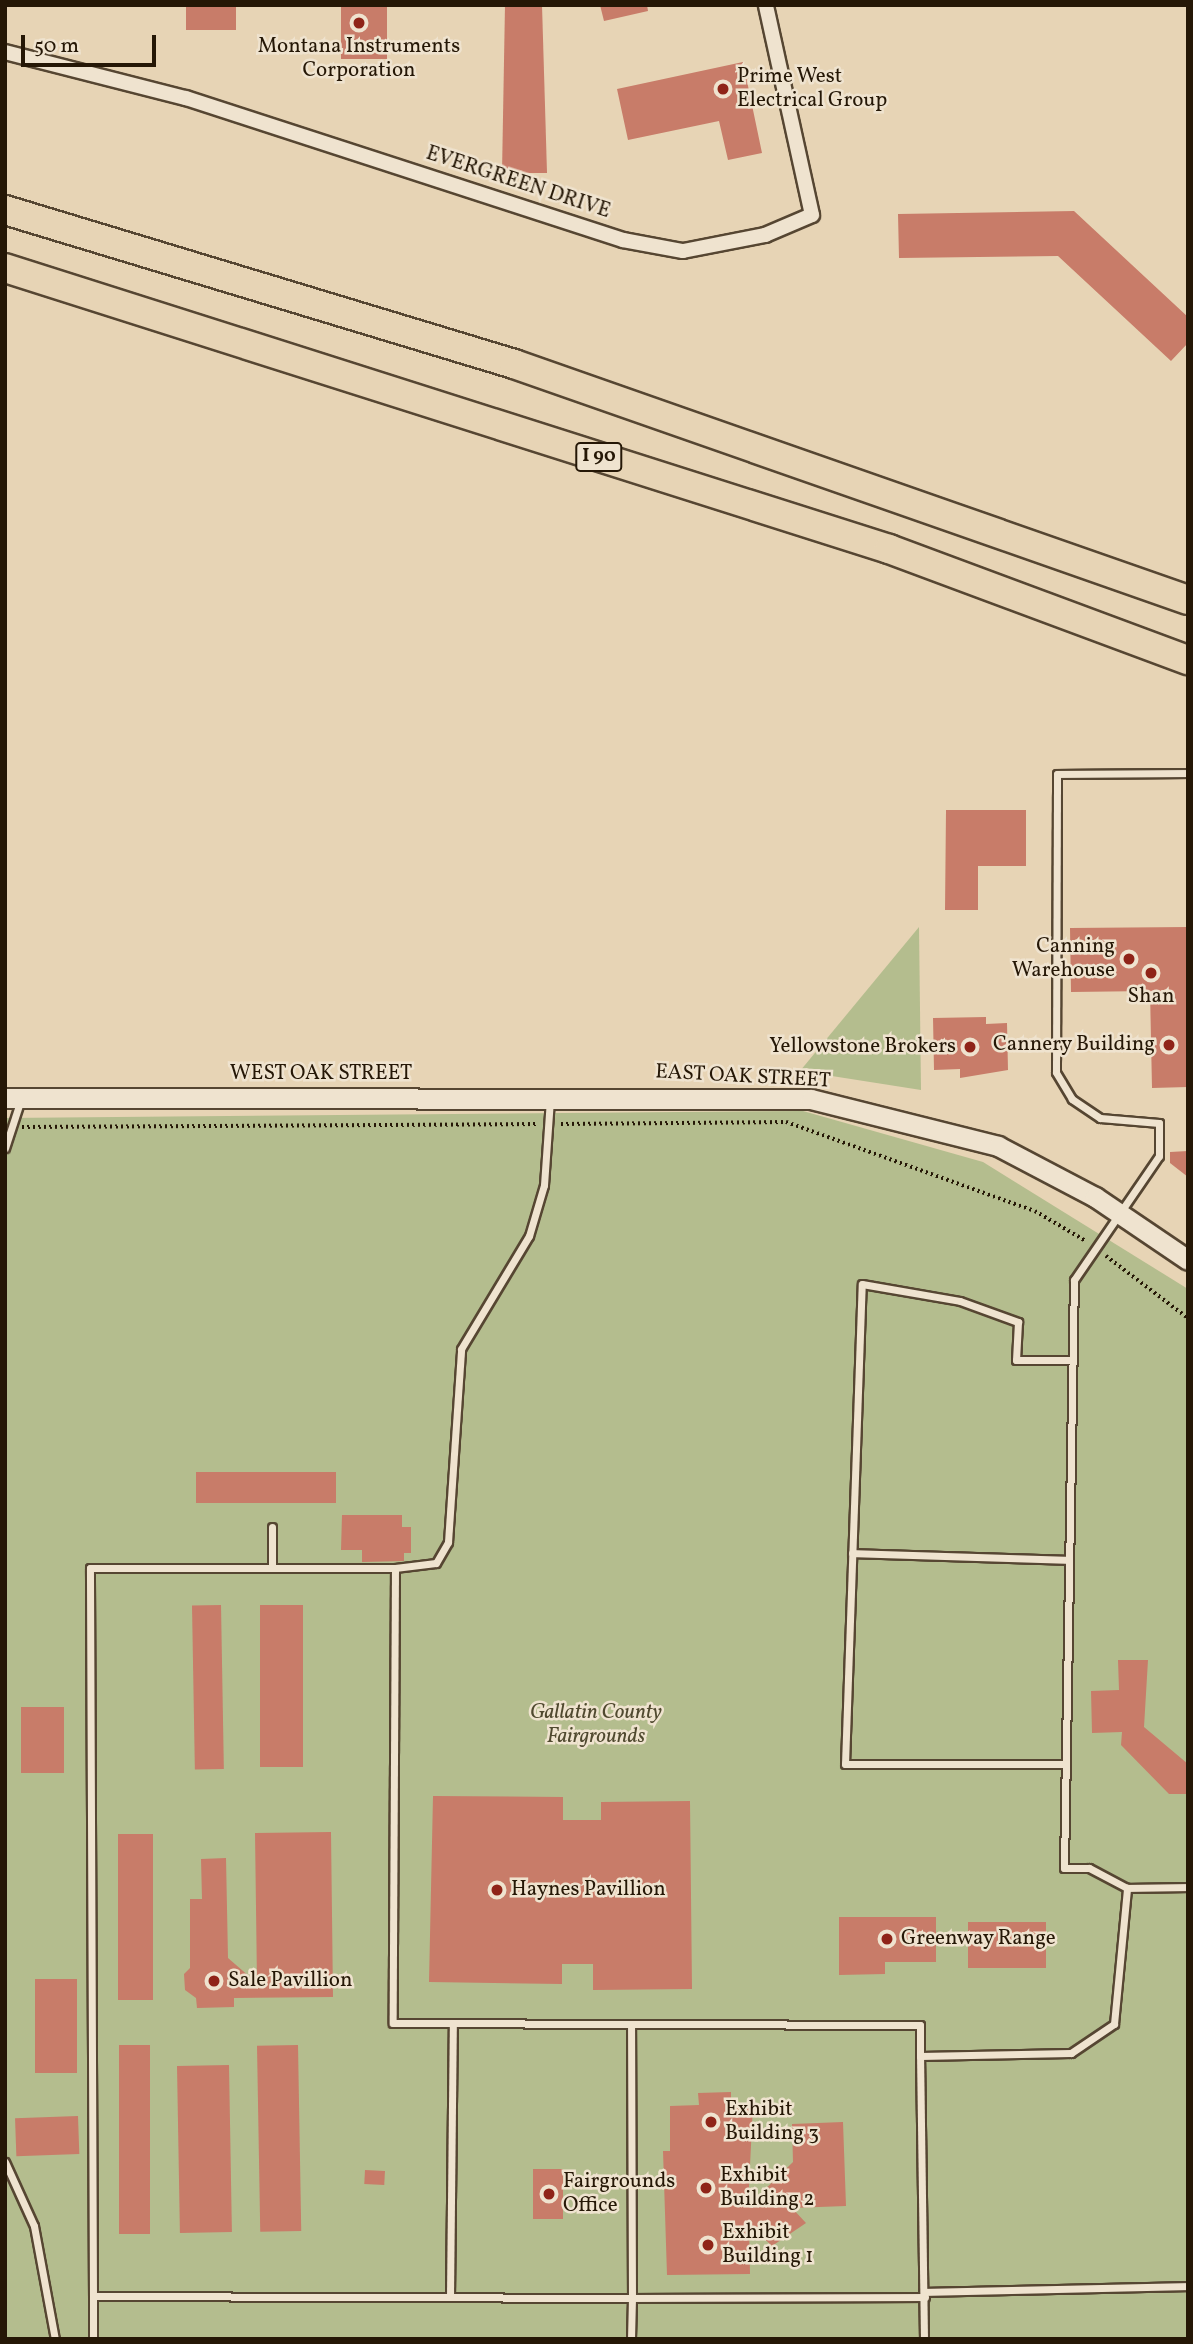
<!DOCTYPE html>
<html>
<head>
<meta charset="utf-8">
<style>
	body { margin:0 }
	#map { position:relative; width:1193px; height:2344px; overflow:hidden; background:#e7d4b5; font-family:Vollkorn,serif }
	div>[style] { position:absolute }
	.green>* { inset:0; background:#b4bd8e }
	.building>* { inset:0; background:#c87c69; transform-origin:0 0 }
	.path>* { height:3.5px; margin-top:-1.75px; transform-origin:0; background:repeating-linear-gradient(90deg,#251706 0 2px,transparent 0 5.5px) }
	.roads { filter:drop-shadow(2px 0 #564632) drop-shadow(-2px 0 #564632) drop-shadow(0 2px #564632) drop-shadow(0 -2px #564632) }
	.service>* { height:7px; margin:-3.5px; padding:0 3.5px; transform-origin:3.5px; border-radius:3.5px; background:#efe3cf }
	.minor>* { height:14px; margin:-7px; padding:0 7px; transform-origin:7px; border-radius:7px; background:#efe3cf }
	.tertiary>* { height:19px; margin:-9.5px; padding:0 9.5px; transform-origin:9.5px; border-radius:9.5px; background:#efe3cf }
	.motorway>* { height:28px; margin:-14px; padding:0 14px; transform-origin:14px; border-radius:14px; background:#e7d4b5 }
	.dots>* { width:19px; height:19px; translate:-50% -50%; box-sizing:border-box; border:4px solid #efe3cf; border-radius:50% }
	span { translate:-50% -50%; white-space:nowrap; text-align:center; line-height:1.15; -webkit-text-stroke:5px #efe3cf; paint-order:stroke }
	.shield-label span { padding:2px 5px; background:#efe3cf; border:2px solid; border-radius:5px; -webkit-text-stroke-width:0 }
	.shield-label { font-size:19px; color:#251706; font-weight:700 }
	.poi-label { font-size:21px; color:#251706 }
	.left { translate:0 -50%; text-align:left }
	.right { translate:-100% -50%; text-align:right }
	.street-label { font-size:21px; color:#251706 }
	.park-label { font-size:21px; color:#50492f; font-style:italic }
	.frame { position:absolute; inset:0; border:7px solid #251706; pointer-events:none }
	.scale { position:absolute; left:21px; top:35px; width:135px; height:32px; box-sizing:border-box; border:4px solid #251706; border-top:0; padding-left:9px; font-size:21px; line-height:24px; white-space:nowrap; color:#251706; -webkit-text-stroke:5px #efe3cf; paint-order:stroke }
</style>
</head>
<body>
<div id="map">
	<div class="green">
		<i style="clip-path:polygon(919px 927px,921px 1090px,800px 1071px)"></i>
		<i style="clip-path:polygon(803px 1111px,983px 1162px,1188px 1289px,1188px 2339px,5px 2339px,5px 1118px)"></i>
	</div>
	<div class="building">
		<i style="left:186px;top:5px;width:50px;height:25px"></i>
		<i style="left:341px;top:5px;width:46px;height:54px"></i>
		<i style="clip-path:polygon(505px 5px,542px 5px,547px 173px,502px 173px)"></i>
		<i style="clip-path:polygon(600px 5px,647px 5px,648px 11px,604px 21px)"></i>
		<i style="clip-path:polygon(743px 62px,762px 153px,728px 160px,719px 121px,628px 140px,617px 89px)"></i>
		<i style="clip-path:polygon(1074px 211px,1188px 317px,1188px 343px,1171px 361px,1058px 256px,899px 258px,898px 214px)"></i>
		<i style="clip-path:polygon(946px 810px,1026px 810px,1026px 866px,978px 866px,978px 910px,945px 910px)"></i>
		<i style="clip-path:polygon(1188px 927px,1188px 1087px,1152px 1088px,1150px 991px,1071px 992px,1070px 928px)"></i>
		<i style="clip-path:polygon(986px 1017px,986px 1024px,1007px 1023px,1008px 1070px,960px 1078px,960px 1069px,934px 1070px,933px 1018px)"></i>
		<i style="clip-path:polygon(1188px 1151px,1188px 1177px,1170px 1163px,1170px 1152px)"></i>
		<i style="left:336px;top:1472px;width:31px;height:140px;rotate:90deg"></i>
		<i style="clip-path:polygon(342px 1515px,402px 1515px,402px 1527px,411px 1527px,411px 1553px,404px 1553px,404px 1561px,362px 1562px,362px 1550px,341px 1550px)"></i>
		<i style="left:221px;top:1605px;width:164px;height:29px;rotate:89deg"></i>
		<i style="left:260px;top:1605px;width:43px;height:162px"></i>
		<i style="clip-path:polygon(1118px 1660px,1148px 1660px,1144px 1727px,1188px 1764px,1188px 1794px,1169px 1794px,1121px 1745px,1122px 1732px,1092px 1733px,1091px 1691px,1119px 1690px)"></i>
		<i style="left:21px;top:1707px;width:43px;height:66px"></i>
		<i style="clip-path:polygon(433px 1796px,563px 1797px,563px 1820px,601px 1820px,601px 1802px,690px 1801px,692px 1989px,593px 1990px,593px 1964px,562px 1964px,562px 1984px,429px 1982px)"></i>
		<i style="clip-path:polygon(331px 1832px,333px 1997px,234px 1998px,234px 2007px,197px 2008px,196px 1998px,185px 1990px,184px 1974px,190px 1968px,190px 1899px,202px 1899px,201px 1859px,226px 1858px,228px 1958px,257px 1983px,255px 1833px)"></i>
		<i style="left:118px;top:1834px;width:35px;height:166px"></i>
		<i style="clip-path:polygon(839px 1917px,936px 1917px,936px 1962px,885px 1962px,885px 1974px,839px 1975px)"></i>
		<i style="left:968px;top:1922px;width:78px;height:46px"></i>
		<i style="left:35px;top:1979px;width:42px;height:94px"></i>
		<i style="left:150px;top:2045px;width:189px;height:31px;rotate:90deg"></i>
		<i style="left:298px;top:2045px;width:186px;height:41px;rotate:89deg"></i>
		<i style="left:229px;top:2065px;width:167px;height:52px;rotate:89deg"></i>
		<i style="clip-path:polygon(731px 2092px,731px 2104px,753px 2105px,748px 2206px,793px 2162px,792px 2124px,843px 2122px,846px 2206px,792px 2208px,806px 2223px,772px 2246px,749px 2224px,750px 2274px,667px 2275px,663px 2151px,670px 2151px,670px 2106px,699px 2105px,698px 2093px)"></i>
		<i style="left:78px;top:2116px;width:38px;height:63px;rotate:88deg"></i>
		<i style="left:533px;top:2169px;width:30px;height:50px"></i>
		<i style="left:365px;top:2170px;width:20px;height:14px;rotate:3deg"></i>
	</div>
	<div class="path">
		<i style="left:561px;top:1124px;width:225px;rotate:-0.5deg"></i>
		<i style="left:786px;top:1122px;width:264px;rotate:19.7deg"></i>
		<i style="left:1035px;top:1211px;width:59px;rotate:30.5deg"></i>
		<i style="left:22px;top:1127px;width:514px;rotate:-0.33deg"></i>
		<i style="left:1106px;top:1256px;width:103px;rotate:37.1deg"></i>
	</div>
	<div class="roads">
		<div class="service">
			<i style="left:5px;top:1148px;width:52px;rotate:-71.9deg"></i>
			<i style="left:272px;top:1527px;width:41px;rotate:90deg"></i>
			<i style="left:272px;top:1568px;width:123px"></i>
			<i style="left:395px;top:1568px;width:455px;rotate:90.3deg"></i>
			<i style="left:393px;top:2023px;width:527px;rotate:0.22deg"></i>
			<i style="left:920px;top:2025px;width:31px;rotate:90deg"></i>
			<i style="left:852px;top:1553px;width:217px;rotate:1.8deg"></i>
			<i style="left:395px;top:1568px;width:41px;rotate:-7deg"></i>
			<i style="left:436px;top:1563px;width:24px;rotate:-60deg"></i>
			<i style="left:448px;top:1542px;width:193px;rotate:-86.1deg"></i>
			<i style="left:461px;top:1349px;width:132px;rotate:-59deg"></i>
			<i style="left:529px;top:1236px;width:53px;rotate:-73.6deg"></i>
			<i style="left:544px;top:1185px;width:85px;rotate:-86deg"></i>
			<i style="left:1066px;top:1764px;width:221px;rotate:180deg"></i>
			<i style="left:845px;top:1764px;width:480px;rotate:-88deg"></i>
			<i style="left:862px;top:1284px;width:99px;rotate:9.8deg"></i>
			<i style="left:960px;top:1301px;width:62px;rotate:19.9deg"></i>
			<i style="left:1018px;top:1322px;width:38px;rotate:93deg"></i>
			<i style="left:1016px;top:1360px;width:56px"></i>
			<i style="left:1127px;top:1888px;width:61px;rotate:-0.9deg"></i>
			<i style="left:5px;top:2162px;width:70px;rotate:65.6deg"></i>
			<i style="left:34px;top:2226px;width:115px;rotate:79.5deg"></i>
			<i style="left:925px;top:2292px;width:263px;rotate:-1.3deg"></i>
			<i style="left:93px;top:2296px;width:728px;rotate:-90.24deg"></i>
			<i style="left:90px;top:1568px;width:182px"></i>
			<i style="left:450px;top:2297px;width:274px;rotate:-89.4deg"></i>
			<i style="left:93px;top:2339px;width:43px;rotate:-90deg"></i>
			<i style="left:93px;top:2296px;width:539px;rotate:0.21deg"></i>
			<i style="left:632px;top:2298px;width:274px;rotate:-90.2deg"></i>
			<i style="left:631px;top:2339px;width:41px;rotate:-88.6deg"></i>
			<i style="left:632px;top:2298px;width:293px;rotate:-0.2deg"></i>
			<i style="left:924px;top:2339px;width:283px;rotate:-90.8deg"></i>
			<i style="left:920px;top:2056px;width:151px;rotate:-1.1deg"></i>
			<i style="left:1071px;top:2053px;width:52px;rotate:-34deg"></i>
			<i style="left:1114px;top:2024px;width:137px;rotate:-84.5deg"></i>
			<i style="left:1127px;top:1888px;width:43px;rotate:-152.2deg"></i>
			<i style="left:1089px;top:1868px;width:25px;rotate:180deg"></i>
			<i style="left:1064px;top:1868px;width:588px;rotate:-89.03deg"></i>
			<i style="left:1074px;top:1280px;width:150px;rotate:-55.6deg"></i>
			<i style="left:1159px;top:1156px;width:33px;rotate:-90deg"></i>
			<i style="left:1159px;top:1123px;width:59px;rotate:-175.2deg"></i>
			<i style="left:1100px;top:1118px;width:34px;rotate:-146deg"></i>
			<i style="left:1072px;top:1099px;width:31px;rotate:-121deg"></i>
			<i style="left:1056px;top:1072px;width:298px;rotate:-89.8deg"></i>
			<i style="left:1057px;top:774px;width:131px;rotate:-0.4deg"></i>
		</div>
		<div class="minor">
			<i style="left:5px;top:52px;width:187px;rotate:14.3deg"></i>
			<i style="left:186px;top:98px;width:459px;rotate:18deg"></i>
			<i style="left:623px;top:240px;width:61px;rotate:10.4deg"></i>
			<i style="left:683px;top:251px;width:84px;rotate:-11deg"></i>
			<i style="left:765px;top:235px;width:51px;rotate:-23.1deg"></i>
			<i style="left:812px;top:215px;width:215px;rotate:-102.4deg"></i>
		</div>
		<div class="tertiary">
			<i style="left:5px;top:1098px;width:806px;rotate:0.07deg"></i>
			<i style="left:811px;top:1099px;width:193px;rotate:14.1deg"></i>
			<i style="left:998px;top:1146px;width:110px;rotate:27.7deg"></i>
			<i style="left:1095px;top:1197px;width:112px;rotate:34.1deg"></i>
		</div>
		<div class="motorway">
			<i style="left:5px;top:210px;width:532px;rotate:16.83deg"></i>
			<i style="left:514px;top:364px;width:714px;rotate:19.3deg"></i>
			<i style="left:5px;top:268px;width:928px;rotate:17.63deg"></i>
			<i style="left:889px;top:549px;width:319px;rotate:20.4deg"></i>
		</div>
	</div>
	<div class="dots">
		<i style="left:359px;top:23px;background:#8f2418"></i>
		<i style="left:723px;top:89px;background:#8f2418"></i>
		<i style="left:1129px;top:959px;background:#8f2418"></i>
		<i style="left:1151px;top:973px;background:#8f2418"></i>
		<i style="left:1169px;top:1045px;background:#8f2418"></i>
		<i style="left:970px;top:1047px;background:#8f2418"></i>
		<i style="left:497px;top:1890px;background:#8f2418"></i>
		<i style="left:887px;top:1939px;background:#8f2418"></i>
		<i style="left:214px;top:1981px;background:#8f2418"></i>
		<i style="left:711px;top:2122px;background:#8f2418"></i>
		<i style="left:706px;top:2188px;background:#8f2418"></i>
		<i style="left:549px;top:2194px;background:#8f2418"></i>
		<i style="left:708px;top:2245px;background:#8f2418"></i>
	</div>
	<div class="shield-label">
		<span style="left:599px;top:457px">I 90</span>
	</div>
	<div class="poi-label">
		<span style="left:359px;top:59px">Montana Instruments<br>Corporation</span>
		<span class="left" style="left:737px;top:89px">Prime West<br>Electrical Group</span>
		<span class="right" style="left:1115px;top:959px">Canning<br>Warehouse</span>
		<span style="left:1151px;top:997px">Shan</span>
		<span class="right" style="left:1155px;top:1045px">Cannery Building</span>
		<span class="right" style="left:956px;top:1047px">Yellowstone Brokers</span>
		<span class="left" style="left:511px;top:1890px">Haynes Pavillion</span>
		<span class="left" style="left:901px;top:1939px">Greenway Range</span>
		<span class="left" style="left:228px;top:1981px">Sale Pavillion</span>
		<span class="left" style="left:725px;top:2122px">Exhibit<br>Building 3</span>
		<span class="left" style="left:720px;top:2188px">Exhibit<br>Building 2</span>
		<span class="left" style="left:563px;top:2194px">Fairgrounds<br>Office</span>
		<span class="left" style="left:722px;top:2245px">Exhibit<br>Building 1</span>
	</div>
	<div class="street-label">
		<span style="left:518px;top:183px;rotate:18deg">EVERGREEN DRIVE</span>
		<span style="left:321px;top:1074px">WEST OAK STREET</span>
		<span style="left:743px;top:1077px;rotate:3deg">EAST OAK STREET</span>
	</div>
	<div class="park-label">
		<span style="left:596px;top:1725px">Gallatin County<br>Fairgrounds</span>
	</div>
	<div class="frame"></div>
	<div class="scale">50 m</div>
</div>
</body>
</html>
